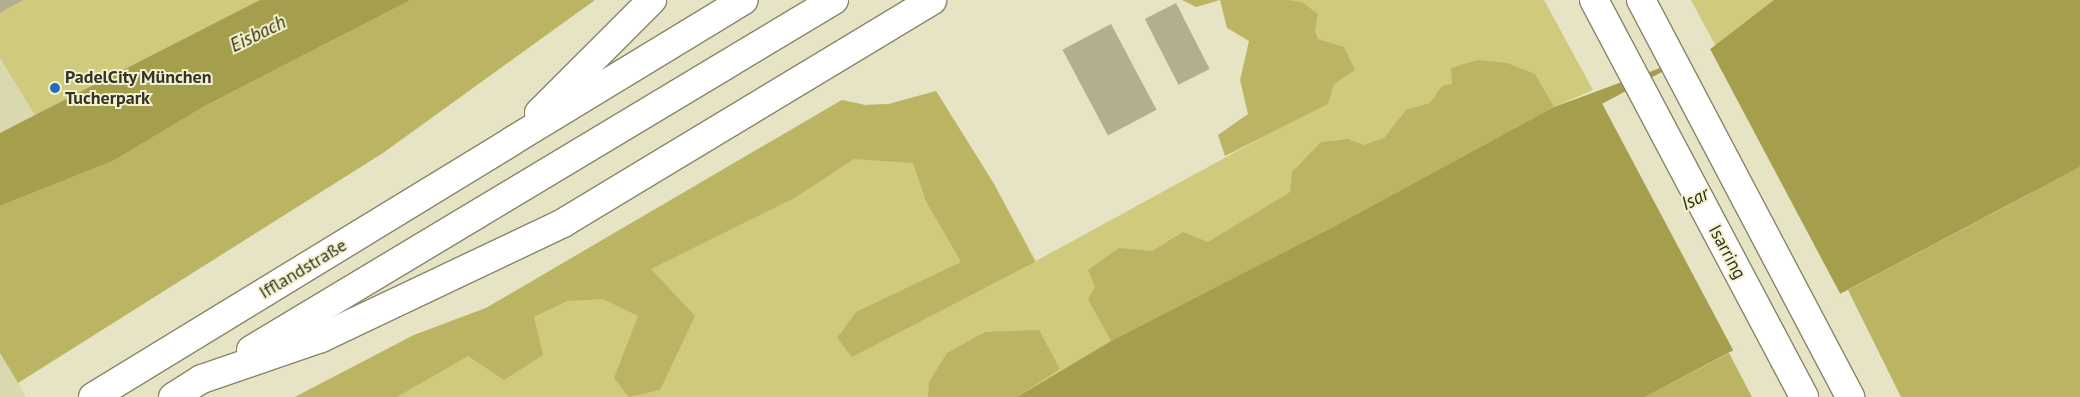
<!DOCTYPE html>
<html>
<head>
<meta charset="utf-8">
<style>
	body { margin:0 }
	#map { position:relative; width:2080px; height:397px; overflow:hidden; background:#e6e4c4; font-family:"PT Sans",sans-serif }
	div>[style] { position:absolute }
	.built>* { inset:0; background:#dad8af }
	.green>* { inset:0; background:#d0ca7c }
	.forest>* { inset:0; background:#bbb563 }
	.water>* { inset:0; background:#a49e4d }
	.pier>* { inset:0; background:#e6e4c4; transform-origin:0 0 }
	.building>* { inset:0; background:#b1af90; transform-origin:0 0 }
	.roads { filter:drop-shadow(1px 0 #888668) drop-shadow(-1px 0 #888668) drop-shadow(0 1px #888668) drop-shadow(0 -1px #888668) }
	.major>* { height:28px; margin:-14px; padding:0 14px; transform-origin:14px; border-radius:14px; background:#fff }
	.highway>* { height:28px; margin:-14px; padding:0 14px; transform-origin:14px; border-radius:14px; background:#fff }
	.dots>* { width:14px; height:14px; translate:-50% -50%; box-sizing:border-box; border:2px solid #f3f2d0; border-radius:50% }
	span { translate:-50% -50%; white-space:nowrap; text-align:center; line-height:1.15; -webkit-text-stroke:4px #f3f2d0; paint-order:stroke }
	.poi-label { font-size:18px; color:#343326; font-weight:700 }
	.left { translate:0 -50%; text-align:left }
	.street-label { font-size:18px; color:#343326 }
	.water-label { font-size:19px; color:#312e0a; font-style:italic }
</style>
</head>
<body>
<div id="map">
	<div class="built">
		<i style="clip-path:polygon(0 58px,36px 117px,0 133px)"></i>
		<i style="clip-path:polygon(0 353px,18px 383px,26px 397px,0 397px)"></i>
	</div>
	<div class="green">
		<i style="clip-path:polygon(0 0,260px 0,36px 117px,0 58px)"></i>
		<i style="clip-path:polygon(1231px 0,1544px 0,1593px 90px,1554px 107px,1333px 227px,1111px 341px,1017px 397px,295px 397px,414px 335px,486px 308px,842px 100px,865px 105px,889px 104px,936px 91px,994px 184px,1036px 261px,1296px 119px)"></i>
		<i style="clip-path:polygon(1691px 0,1815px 0,1719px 52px)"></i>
	</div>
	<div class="forest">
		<i style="clip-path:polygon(411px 0,595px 0,383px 153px,18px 383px,0 353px,0 206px,113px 161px,205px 106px)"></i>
		<i style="clip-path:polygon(1182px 0,1287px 0,1302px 2px,1318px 14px,1315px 31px,1318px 39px,1344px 47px,1355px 70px,1334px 84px,1328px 104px,1225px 156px,1218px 135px,1248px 114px,1240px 80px,1249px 41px,1227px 28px,1220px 0,1196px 7px)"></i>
		<i style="clip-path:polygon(1478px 60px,1507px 63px,1535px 74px,1554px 107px,1333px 227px,1111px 341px,1088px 299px,1095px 287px,1088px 270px,1119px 248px,1152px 251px,1183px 232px,1208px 242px,1290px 192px,1292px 172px,1321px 142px,1348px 139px,1364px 145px,1384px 138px,1406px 110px,1430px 103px,1442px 86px,1452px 84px,1451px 68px)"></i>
		<i style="clip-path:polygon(936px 91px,994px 184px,1035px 262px,852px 357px,837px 338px,856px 312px,961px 262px,926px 201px,913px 163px,854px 159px,796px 197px,651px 269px,695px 316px,660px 390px,629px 397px,614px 378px,638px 316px,603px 299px,567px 301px,534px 317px,543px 355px,504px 380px,468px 356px,397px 397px,295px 397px,414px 335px,486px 308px,842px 100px,865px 105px,889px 104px)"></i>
		<i style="clip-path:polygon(2080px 167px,2080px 397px,1901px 397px,1848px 290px)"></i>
		<i style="clip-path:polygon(1039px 330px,1060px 369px,1017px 397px,928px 397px,929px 382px,947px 353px,985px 332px)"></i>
		<i style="clip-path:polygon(1729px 353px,1752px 397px,1645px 397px)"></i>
	</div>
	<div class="water">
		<i style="clip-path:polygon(260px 0,411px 0,205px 106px,113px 161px,0 206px,0 133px)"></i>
		<i style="clip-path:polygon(1774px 0,2080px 0,2080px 167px,1645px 397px,1017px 397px,1111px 341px,1333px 227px,1554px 107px,1709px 50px)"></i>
	</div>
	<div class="pier">
		<i style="left:1709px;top:47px;width:283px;height:121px;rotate:62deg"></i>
	</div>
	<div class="building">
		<i style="clip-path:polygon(0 0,23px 0,0 13px)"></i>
		<i style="left:1176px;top:3px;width:74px;height:35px;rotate:63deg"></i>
		<i style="left:1111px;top:24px;width:97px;height:55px;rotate:62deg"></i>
	</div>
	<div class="roads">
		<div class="major">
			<i style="left:93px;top:397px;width:491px;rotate:-31.4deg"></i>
			<i style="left:173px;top:397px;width:34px;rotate:-32deg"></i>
		</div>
		<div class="highway">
			<i style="left:1594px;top:0;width:449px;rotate:62.1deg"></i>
			<i style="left:1641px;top:0;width:449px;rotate:62.2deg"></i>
			<i style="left:539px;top:113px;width:160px;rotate:-45deg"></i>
			<i style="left:512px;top:141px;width:271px;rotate:-31.3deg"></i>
			<i style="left:251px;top:350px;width:680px;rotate:-30.98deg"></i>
			<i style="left:202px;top:379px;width:126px;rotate:-19deg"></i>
			<i style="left:321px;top:338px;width:268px;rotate:-25.4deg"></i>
			<i style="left:563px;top:223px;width:431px;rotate:-31.1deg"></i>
		</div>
	</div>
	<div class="dots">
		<i style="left:55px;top:88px;background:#246abb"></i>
	</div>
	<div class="poi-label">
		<span class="left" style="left:65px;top:88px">PadelCity München<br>Tucherpark</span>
	</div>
	<div class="street-label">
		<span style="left:1727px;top:252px;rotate:62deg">Isarring</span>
		<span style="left:303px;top:269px;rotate:-31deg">Ifflandstraße</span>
	</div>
	<div class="water-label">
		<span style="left:258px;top:34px;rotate:-26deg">Eisbach</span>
		<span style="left:1695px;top:199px;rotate:-27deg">Isar</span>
	</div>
</div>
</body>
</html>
